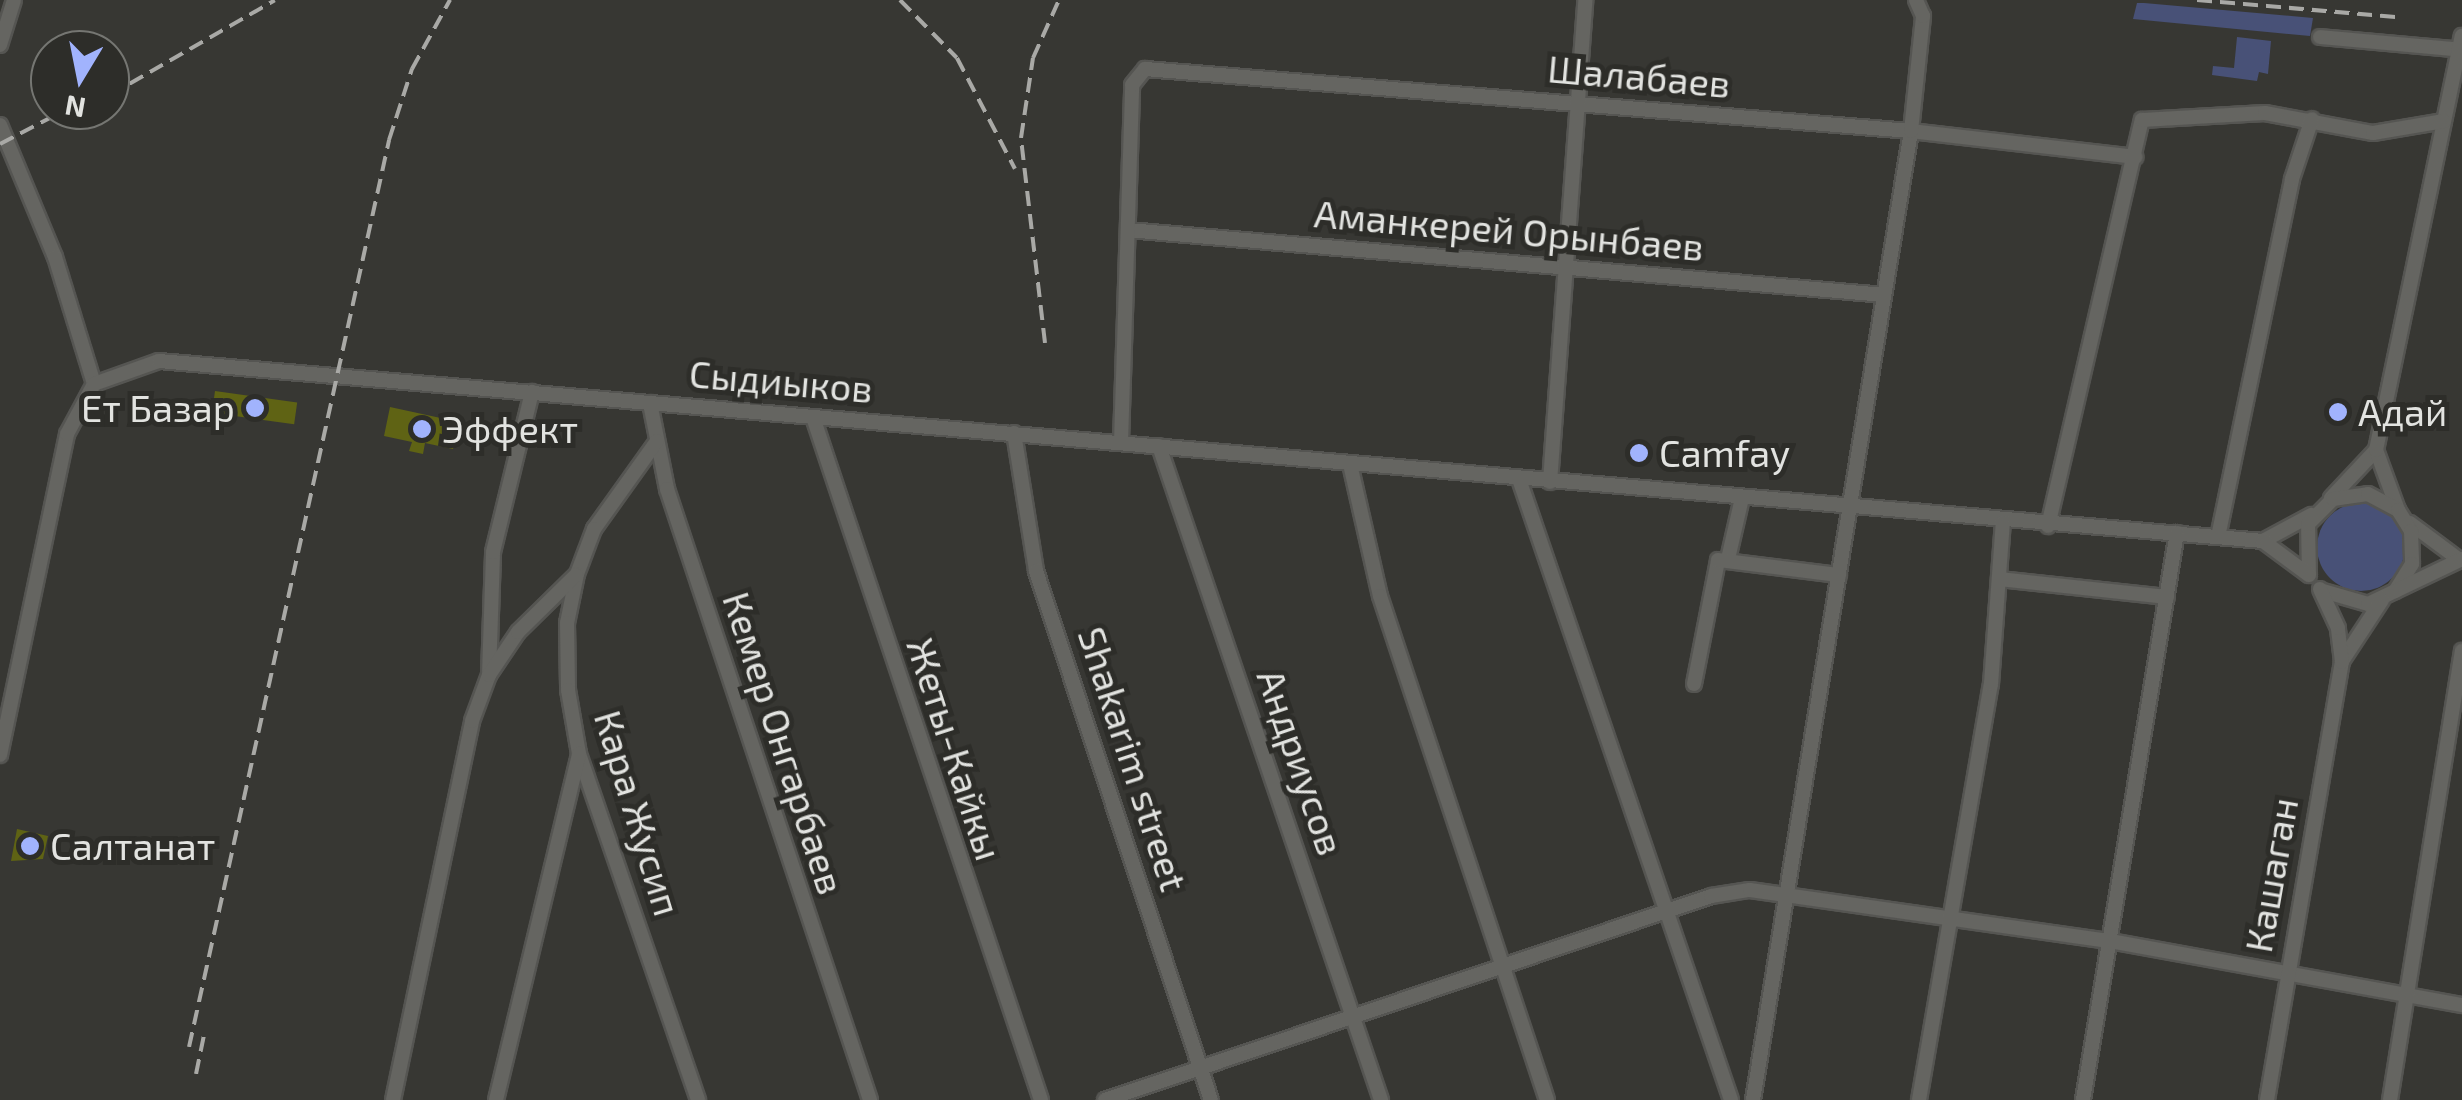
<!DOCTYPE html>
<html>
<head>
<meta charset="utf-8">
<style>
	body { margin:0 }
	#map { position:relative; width:2462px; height:1100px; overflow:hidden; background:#373733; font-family:"Exo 2",sans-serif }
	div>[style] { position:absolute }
	.green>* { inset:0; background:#485177 }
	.round { border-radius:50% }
	.building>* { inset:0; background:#5f6314; transform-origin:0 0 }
	.roads { filter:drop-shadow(2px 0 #555552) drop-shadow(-2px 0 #555552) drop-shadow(0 2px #555552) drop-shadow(0 -2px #555552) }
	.minor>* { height:14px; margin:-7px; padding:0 7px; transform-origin:7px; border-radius:7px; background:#656561 }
	.rail>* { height:4px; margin-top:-2px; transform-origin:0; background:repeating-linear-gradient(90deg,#a9a9a6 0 15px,transparent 0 23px) }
	.dots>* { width:28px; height:28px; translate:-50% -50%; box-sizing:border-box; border:5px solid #2d2d29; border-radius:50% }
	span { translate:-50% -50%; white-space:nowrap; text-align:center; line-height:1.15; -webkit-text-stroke:10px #2d2d29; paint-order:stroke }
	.street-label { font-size:38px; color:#e2e3e0 }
	.poi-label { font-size:38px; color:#e2e3e0 }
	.right { translate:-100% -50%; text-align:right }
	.left { translate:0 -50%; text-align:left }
	.north { position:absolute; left:30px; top:30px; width:100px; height:100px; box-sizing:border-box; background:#2d2d29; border:2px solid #757672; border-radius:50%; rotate:190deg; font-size:28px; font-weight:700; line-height:40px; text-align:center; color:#e2e3e0 }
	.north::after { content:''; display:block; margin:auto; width:35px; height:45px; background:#a1b3fd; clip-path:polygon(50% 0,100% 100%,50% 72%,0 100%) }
</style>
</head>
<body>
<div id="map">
	<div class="green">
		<i style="clip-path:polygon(2137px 3px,2144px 3px,2313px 18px,2310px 36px,2133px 19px)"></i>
		<i style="clip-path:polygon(2237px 37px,2271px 41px,2268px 74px,2259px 72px,2257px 81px,2212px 75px,2213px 66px,2234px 68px)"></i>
		<i class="round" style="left:2317px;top:503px;width:88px;height:88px"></i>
	</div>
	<div class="building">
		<i style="left:215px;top:391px;width:83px;height:22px;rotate:8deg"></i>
		<i style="clip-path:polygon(390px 407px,459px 422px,453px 449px,425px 443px,423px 454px,409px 451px,412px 442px,384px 436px)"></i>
		<i style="clip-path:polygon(17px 829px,48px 836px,43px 859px,11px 861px)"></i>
	</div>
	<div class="roads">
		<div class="minor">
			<i style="left:2320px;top:37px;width:143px;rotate:5.2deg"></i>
			<i style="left:0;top:45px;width:47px;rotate:-72.7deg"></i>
			<i style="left:0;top:125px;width:143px;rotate:67.4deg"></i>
			<i style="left:55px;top:257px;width:133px;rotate:72.9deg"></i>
			<i style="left:1128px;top:230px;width:759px;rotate:4.91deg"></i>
			<i style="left:650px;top:403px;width:88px;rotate:78.8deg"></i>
			<i style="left:667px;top:489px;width:644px;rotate:71.62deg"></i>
			<i style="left:813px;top:417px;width:720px;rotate:71.54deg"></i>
			<i style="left:1014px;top:433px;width:140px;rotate:80.9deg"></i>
			<i style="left:1036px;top:571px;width:557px;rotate:71.7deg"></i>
			<i style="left:657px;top:441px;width:108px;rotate:125.6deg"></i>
			<i style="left:594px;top:529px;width:48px;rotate:110.7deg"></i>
			<i style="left:577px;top:574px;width:50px;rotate:101.5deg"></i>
			<i style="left:567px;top:623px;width:67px;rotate:89.1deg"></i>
			<i style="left:568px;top:690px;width:65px;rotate:80.2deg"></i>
			<i style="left:579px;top:754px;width:366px;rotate:71deg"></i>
			<i style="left:1121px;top:442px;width:357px;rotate:-88.2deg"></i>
			<i style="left:1132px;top:85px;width:21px;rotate:-51deg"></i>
			<i style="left:1145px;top:69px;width:769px;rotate:4.63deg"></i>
			<i style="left:1911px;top:131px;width:226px;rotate:6.6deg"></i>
			<i style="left:1159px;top:446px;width:691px;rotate:71.25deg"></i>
			<i style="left:1350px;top:464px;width:135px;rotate:77.2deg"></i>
			<i style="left:1380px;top:596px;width:531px;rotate:71.67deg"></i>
			<i style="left:1519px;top:479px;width:656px;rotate:71.15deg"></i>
			<i style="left:1550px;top:482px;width:483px;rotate:-85.8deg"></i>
			<i style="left:2331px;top:498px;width:66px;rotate:-46.8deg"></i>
			<i style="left:2398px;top:510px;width:64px;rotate:-110.1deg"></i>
			<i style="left:2376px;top:450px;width:423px;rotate:-78.3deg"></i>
			<i style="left:2410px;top:523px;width:59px;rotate:36.7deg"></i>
			<i style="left:2048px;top:526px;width:417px;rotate:-77deg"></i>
			<i style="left:2142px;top:120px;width:123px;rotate:-3.3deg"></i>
			<i style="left:2265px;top:113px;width:110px;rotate:10.5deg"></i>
			<i style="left:2373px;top:133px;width:72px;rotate:-9.6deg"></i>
			<i style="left:2218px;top:537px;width:366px;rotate:-78.3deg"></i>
			<i style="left:2292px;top:179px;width:63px;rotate:-71.6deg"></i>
			<i style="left:2263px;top:541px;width:55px;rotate:-28.4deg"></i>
			<i style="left:1728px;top:559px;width:63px;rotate:-77.1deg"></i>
			<i style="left:2309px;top:575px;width:51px;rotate:-91.1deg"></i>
			<i style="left:2308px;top:524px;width:35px;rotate:-45deg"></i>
			<i style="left:2333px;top:499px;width:35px;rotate:-8deg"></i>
			<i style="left:2368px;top:494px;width:34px;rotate:28deg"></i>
			<i style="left:2398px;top:510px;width:25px;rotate:58deg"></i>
			<i style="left:2411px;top:531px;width:33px;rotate:88deg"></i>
			<i style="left:2412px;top:564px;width:32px;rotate:122deg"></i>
			<i style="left:1999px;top:579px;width:169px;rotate:6.1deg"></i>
			<i style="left:2323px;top:591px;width:47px;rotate:16.1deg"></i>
			<i style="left:2368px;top:604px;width:104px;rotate:-25.6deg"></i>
			<i style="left:2342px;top:661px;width:73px;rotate:-56.7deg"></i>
			<i style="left:489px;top:675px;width:123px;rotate:-88.1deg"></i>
			<i style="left:493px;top:552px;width:165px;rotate:-76.3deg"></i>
			<i style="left:1694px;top:684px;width:126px;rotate:-79deg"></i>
			<i style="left:1718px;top:560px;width:122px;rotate:7.1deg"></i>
			<i style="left:0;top:755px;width:328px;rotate:-78.2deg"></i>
			<i style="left:67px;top:434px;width:57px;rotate:-61.6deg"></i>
			<i style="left:94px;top:384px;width:69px;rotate:-19.5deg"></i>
			<i style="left:159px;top:361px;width:2112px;rotate:4.89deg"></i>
			<i style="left:2263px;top:541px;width:57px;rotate:36.5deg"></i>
			<i style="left:393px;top:1100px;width:387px;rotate:-78.2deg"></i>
			<i style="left:472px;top:721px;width:49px;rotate:-69.7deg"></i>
			<i style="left:489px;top:675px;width:52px;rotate:-56deg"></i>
			<i style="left:518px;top:632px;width:81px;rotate:-44.5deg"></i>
			<i style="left:496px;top:1100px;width:356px;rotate:-76.5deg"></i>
			<i style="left:1105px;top:1100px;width:639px;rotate:-18.6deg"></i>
			<i style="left:1711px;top:896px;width:39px;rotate:-9deg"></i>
			<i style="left:1750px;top:890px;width:364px;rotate:8.1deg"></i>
			<i style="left:2110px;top:941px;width:358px;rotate:10.3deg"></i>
			<i style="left:1753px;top:1100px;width:982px;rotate:-80.74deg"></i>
			<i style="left:1911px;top:131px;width:116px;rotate:-84deg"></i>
			<i style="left:1923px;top:16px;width:17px;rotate:-114deg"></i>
			<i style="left:1919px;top:1100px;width:422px;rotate:-80.2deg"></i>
			<i style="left:1991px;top:684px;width:162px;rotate:-85.8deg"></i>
			<i style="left:2083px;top:1100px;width:575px;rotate:-80.59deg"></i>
			<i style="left:2267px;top:1100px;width:444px;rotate:-80.3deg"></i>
			<i style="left:2342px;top:662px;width:34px;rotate:-97deg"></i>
			<i style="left:2338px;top:628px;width:43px;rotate:-114.8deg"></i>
			<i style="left:2390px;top:1100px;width:455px;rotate:-80.9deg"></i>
		</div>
	</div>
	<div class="rail">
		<i style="left:900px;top:0;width:81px;rotate:45.5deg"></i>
		<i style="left:957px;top:58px;width:125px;rotate:62.4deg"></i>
		<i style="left:2197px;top:0;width:199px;rotate:4.9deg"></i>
		<i style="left:110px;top:95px;width:190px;rotate:-29.9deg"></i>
		<i style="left:0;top:144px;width:73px;rotate:-27.6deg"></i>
		<i style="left:1045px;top:343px;width:206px;rotate:-96.7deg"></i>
		<i style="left:1021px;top:138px;width:81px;rotate:-81.5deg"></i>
		<i style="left:1033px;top:58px;width:64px;rotate:-65.9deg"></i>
		<i style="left:189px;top:1047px;width:929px;rotate:-77.56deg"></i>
		<i style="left:389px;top:140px;width:75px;rotate:-72.1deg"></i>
		<i style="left:412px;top:69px;width:79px;rotate:-61.2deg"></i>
		<i style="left:196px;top:1074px;width:45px;rotate:-78.4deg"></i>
	</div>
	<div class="dots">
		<i style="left:255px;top:408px;background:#a1b3fd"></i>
		<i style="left:2338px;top:412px;background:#a1b3fd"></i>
		<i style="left:422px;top:429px;background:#a1b3fd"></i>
		<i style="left:1639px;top:453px;background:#a1b3fd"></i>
		<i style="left:30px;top:846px;background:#a1b3fd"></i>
	</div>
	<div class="street-label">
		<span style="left:1639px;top:76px;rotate:5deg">Шалабаев</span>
		<span style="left:1509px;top:230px;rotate:5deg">Аманкерей Орынбаев</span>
		<span style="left:781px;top:381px;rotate:5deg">Сыдиыков</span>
		<span style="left:784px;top:743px;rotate:72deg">Кемер Онгарбаев</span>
		<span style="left:955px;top:749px;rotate:72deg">Жеты-Кайкы</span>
		<span style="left:1133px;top:759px;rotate:72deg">Shakarim street</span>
		<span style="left:1301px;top:762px;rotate:71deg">Андриусов</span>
		<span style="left:638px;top:813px;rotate:73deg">Кара Жусип</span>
		<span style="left:2271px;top:875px;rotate:-80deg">Кашаган</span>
	</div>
	<div class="poi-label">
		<span class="right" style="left:235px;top:408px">Ет Базар</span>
		<span class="left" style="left:2358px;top:412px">Адай</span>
		<span class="left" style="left:442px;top:429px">Эффект</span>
		<span class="left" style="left:1659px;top:453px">Camfay</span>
		<span class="left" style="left:50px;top:846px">Салтанат</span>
	</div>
	<div class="north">N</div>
</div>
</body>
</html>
